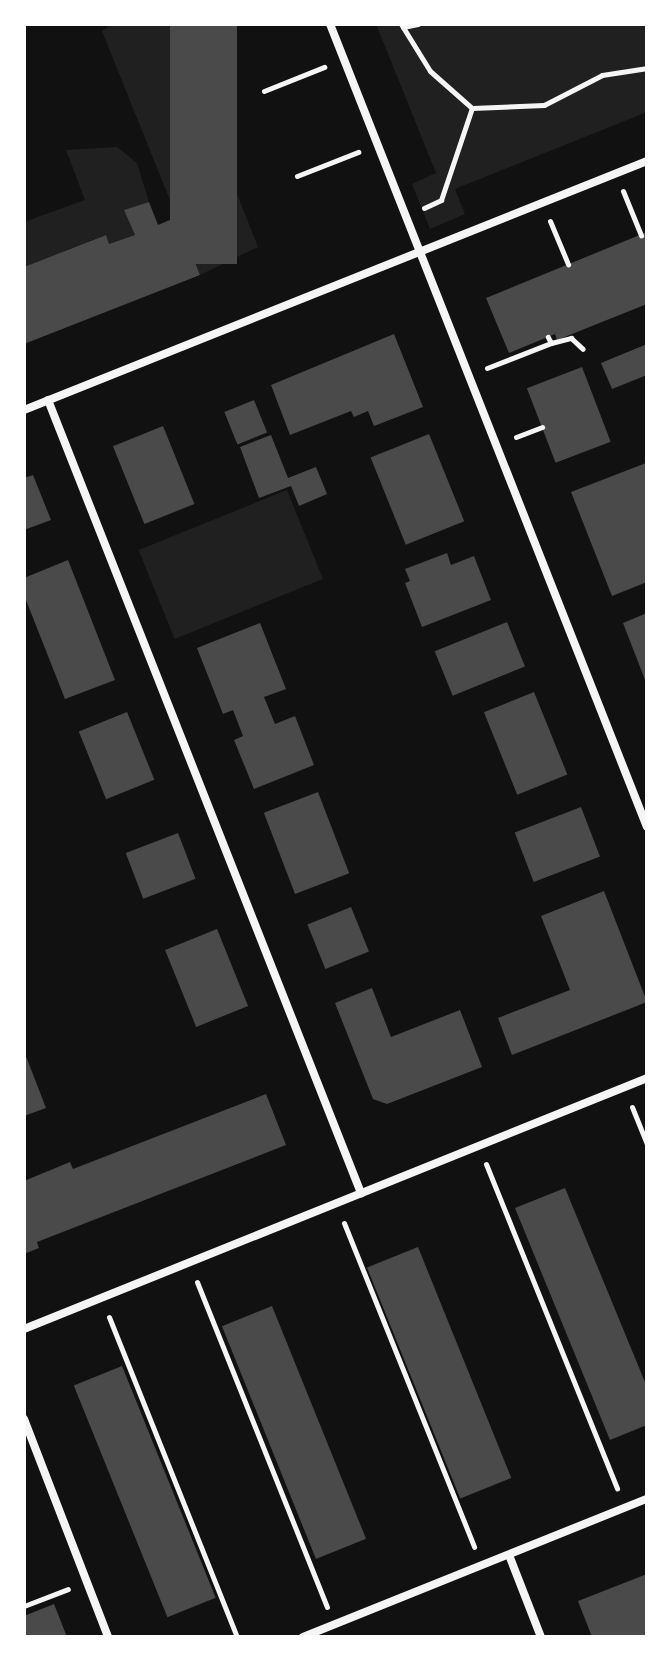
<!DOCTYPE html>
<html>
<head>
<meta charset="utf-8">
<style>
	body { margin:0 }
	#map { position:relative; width:671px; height:1661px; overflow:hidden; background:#111; font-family:"Source Sans 3",sans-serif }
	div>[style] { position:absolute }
	.green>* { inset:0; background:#202020; transform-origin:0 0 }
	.building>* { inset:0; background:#4a4a4a; transform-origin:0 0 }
	.path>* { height:5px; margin:-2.5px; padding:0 2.5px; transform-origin:2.5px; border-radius:2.5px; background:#f5f5f5 }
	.minor>* { height:8px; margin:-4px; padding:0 4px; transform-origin:4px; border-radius:4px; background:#f5f5f5 }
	span { translate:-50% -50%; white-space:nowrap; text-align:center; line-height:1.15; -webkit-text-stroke:6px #fff; paint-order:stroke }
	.frame { position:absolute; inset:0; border:26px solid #fff; pointer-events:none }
</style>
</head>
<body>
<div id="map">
	<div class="green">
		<i style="clip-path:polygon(112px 24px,170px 24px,258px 247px,200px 275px,102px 31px)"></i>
		<i style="clip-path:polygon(376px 24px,647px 24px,647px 112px,455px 189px,465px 214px,430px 229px,412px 184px,436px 173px)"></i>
		<i style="clip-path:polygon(117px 147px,137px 163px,149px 202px,125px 210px,135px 235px,109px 244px,105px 235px,24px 267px,24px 222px,85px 200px,66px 150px)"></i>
		<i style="left:287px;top:490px;width:96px;height:160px;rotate:68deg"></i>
	</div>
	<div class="building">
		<i style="left:170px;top:24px;width:67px;height:240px"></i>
		<i style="clip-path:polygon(149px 202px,158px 225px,177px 217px,200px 275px,24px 344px,24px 267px,106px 235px,109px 244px,135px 235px,124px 210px)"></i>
		<i style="clip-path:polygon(647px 232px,647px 304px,557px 340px,555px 334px,509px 353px,486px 298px)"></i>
		<i style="clip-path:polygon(394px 334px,423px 407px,374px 426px,368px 411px,354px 417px,351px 411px,290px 435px,271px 385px)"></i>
		<i style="clip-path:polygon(647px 344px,647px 375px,612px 389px,601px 363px)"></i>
		<i style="left:582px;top:367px;width:80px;height:59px;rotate:69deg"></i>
		<i style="left:254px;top:400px;width:35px;height:32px;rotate:68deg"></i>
		<i style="left:163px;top:426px;width:84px;height:54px;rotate:68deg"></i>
		<i style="left:429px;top:434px;width:94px;height:63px;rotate:68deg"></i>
		<i style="clip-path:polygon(271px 435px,288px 478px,316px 467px,327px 494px,299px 506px,291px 486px,259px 498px,240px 447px)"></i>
		<i style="clip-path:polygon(646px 463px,647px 582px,612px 596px,571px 492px)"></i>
		<i style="clip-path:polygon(33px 475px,51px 520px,24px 530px,24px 478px)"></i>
		<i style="clip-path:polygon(447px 553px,451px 565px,474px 556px,491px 600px,422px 627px,405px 583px,410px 581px,405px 569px)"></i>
		<i style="clip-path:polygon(68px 560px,115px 680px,65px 699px,24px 595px,24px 578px)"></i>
		<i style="clip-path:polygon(647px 613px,647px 685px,623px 623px)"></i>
		<i style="left:507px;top:622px;width:48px;height:78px;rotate:68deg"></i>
		<i style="clip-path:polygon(260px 623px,286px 689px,264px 697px,275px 724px,295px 716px,314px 765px,254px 789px,234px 740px,243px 736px,233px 710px,223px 714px,197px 648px)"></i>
		<i style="left:534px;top:692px;width:89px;height:54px;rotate:68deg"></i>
		<i style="left:127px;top:712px;width:73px;height:52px;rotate:68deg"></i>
		<i style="left:318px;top:792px;width:87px;height:58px;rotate:69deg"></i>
		<i style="left:581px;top:807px;width:53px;height:71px;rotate:69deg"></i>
		<i style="left:178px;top:833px;width:49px;height:56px;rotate:69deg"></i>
		<i style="clip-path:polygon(604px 891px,647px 1002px,512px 1055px,498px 1018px,570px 990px,541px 916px)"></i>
		<i style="left:351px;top:907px;width:48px;height:47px;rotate:68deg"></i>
		<i style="left:217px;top:929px;width:83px;height:56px;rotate:68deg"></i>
		<i style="clip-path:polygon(372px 988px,391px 1037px,460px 1010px,482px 1067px,387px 1104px,373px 1099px,335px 1003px)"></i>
		<i style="clip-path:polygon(24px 1051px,46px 1108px,24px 1116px)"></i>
		<i style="clip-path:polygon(266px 1094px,286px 1145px,37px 1242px,39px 1248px,24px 1254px,24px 1181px,70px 1162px,73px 1169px)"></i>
		<i style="clip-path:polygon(565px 1188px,647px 1387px,647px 1425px,610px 1440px,515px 1208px)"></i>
		<i style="left:418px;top:1247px;width:249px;height:55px;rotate:68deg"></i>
		<i style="left:272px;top:1306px;width:251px;height:54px;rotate:68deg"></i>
		<i style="left:122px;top:1366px;width:250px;height:52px;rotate:68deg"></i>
		<i style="clip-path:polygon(647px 1574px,647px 1637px,592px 1637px,578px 1601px)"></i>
		<i style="clip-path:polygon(54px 1604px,67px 1637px,24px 1637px,24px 1616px)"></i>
	</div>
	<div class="path">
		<i style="left:401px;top:24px;width:55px;rotate:58.3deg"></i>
		<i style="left:430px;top:71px;width:56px;rotate:41.4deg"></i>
		<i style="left:403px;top:27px;width:15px;rotate:-11deg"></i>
		<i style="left:264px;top:91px;width:65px;rotate:-21.8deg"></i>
		<i style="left:297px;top:176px;width:66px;rotate:-21.5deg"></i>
		<i style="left:623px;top:191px;width:48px;rotate:67.8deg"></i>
		<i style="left:424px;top:208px;width:19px;rotate:-25deg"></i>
		<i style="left:441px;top:200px;width:97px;rotate:-71.4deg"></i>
		<i style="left:472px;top:108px;width:72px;rotate:-2.4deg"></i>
		<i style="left:544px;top:105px;width:65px;rotate:-27.3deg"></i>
		<i style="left:602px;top:75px;width:46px;rotate:-8.8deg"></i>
		<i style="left:550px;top:221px;width:47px;rotate:67.3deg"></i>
		<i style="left:551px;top:343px;width:21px;rotate:-14deg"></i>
		<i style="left:571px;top:338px;width:16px;rotate:43deg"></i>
		<i style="left:487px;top:368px;width:69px;rotate:-21.3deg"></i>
		<i style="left:551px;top:343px;width:7px;rotate:-117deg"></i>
		<i style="left:516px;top:437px;width:28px;rotate:-21deg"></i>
		<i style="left:632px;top:1107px;width:40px;rotate:68deg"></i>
		<i style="left:486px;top:1164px;width:350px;rotate:68deg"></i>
		<i style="left:344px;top:1223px;width:349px;rotate:68.1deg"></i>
		<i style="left:197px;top:1282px;width:350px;rotate:68.2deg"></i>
		<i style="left:109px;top:1317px;width:345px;rotate:68.2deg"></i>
		<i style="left:24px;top:1606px;width:47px;rotate:-21.1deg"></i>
	</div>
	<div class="minor">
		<i style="left:330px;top:24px;width:863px;rotate:68.46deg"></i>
		<i style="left:48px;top:400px;width:853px;rotate:68.46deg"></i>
		<i style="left:24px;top:410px;width:671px;rotate:-21.79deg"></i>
		<i style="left:24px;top:1329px;width:672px;rotate:-21.94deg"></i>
		<i style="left:24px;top:1419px;width:234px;rotate:68.9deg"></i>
		<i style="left:509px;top:1555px;width:88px;rotate:68.7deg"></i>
		<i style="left:303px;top:1637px;width:371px;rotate:-21.9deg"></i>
	</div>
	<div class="frame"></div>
</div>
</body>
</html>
